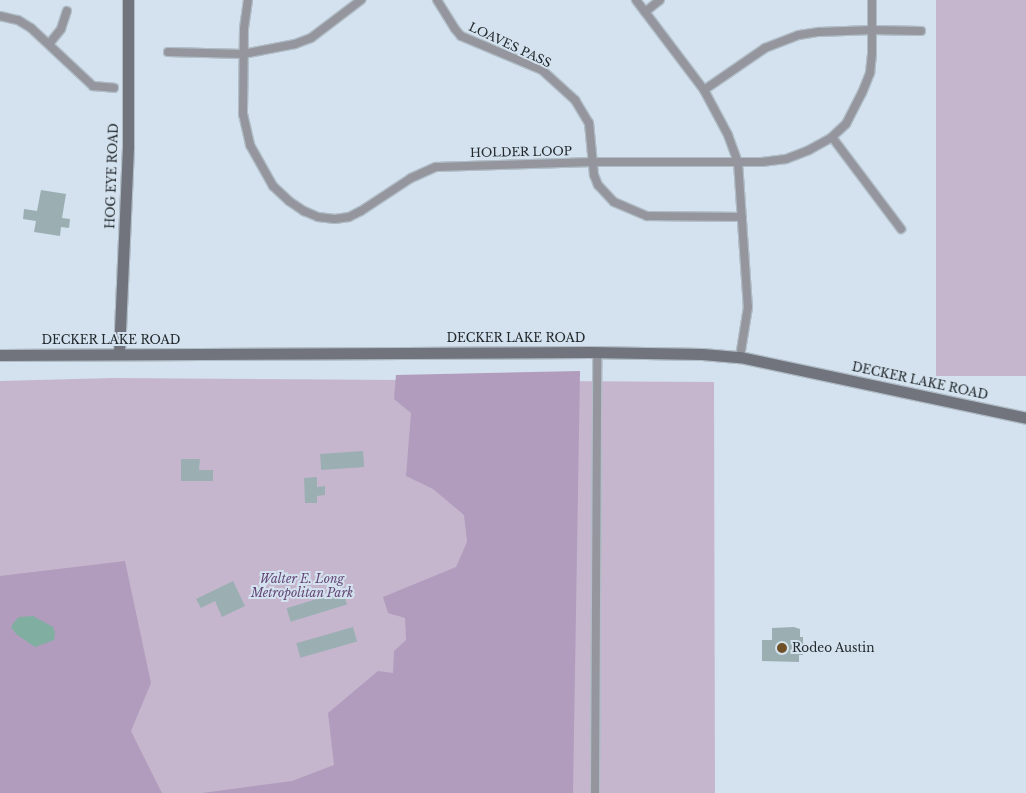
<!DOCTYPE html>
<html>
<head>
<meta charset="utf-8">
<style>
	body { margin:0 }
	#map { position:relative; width:1026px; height:793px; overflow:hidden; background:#d3e2ee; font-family:"Libre Baskerville",serif }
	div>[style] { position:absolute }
	.green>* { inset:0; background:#c5b6ce; transform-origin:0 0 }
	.forest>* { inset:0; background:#b19cbd }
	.water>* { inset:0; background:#80afa1 }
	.building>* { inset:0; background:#9bafb3; transform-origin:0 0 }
	.roads { filter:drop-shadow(1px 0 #b0bdc7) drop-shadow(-1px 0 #b0bdc7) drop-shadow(0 1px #b0bdc7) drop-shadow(0 -1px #b0bdc7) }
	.street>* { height:8px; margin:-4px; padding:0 4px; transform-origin:4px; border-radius:4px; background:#95969d }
	.secondary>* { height:11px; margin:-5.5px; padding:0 5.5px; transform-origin:5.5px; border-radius:5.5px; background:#71737d }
	.dots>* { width:14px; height:14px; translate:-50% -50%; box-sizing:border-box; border:2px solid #d3e2ee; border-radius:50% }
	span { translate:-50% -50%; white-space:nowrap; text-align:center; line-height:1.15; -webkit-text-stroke:4px #d3e2ee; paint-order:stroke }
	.street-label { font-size:12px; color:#23292d }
	.park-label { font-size:12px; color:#644676; font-style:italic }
	.poi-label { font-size:12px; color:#23292d }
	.left { translate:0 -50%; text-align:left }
</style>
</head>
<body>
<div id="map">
	<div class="green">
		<i style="left:936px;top:0;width:90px;height:376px"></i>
		<i style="clip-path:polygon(113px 378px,714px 382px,715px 793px,0 793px,0 381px)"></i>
	</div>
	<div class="forest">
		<i style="clip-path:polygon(580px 371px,573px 793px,202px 793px,292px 781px,334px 765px,328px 713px,378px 671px,393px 673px,394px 651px,406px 640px,405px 618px,388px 613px,383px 597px,456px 567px,467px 542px,464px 515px,433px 489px,406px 476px,411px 413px,394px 399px,396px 375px)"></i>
		<i style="clip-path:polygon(125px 561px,151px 683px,131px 731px,162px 793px,0 793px,0 576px)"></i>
	</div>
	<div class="water">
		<i style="clip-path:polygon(33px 616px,53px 627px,55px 633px,54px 640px,35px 647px,16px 634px,11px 627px,15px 621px,19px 617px)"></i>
	</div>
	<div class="building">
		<i style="clip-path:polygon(41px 190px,66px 194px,62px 218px,70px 219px,69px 228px,61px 227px,60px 236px,34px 232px,36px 221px,23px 219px,24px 209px,37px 211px)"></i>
		<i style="left:363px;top:451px;width:16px;height:43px;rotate:86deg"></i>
		<i style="clip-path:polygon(181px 459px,200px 459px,199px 470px,213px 470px,213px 481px,181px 481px)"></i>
		<i style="clip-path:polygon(317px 477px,317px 487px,325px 486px,325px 495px,317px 496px,317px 503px,305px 503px,304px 478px)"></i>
		<i style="clip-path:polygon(233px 581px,245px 606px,222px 617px,215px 601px,201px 608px,196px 599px)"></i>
		<i style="left:343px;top:591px;width:14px;height:59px;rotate:73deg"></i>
		<i style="left:353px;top:627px;width:15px;height:59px;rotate:74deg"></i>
		<i style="clip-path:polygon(794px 627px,800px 629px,800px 637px,803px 637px,803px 655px,799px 655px,799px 662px,762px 661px,762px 640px,772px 640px,772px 628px)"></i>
	</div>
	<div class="roads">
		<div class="street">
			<i style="left:248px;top:0;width:29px;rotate:98deg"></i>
			<i style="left:244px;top:29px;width:85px;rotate:90.7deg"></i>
			<i style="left:243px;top:114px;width:32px;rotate:77deg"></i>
			<i style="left:250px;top:145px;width:47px;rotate:60.7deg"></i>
			<i style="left:273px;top:186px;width:22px;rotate:43deg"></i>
			<i style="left:289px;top:201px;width:18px;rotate:34deg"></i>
			<i style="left:304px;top:211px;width:15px;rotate:23deg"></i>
			<i style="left:318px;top:217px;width:17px;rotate:7deg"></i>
			<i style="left:335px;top:219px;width:14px;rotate:-8deg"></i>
			<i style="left:349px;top:217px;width:13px;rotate:-27deg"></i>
			<i style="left:361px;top:211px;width:60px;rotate:-33.4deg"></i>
			<i style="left:411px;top:178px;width:27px;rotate:-24deg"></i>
			<i style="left:436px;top:167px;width:157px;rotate:-1.8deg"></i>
			<i style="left:593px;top:162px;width:169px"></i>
			<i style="left:762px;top:162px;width:24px;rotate:-7deg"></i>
			<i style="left:786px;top:159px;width:25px;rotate:-21deg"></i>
			<i style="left:809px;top:150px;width:26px;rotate:-29deg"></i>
			<i style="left:832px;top:137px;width:19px;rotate:-43deg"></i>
			<i style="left:846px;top:124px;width:35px;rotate:-63deg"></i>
			<i style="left:862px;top:93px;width:22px;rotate:-68deg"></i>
			<i style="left:870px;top:73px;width:19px;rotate:-84deg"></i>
			<i style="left:872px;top:54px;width:54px;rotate:-90deg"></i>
			<i style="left:437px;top:0;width:34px;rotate:58deg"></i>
			<i style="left:455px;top:29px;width:9px;rotate:49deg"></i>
			<i style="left:461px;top:36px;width:88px;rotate:22.8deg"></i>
			<i style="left:542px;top:70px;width:45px;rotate:42.3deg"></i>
			<i style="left:575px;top:100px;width:27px;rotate:59deg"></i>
			<i style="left:589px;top:123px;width:52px;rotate:84.5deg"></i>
			<i style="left:594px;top:175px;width:11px;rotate:68deg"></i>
			<i style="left:598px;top:185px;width:23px;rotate:47deg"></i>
			<i style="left:614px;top:202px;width:36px;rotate:23deg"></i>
			<i style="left:647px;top:216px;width:95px;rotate:0.6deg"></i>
			<i style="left:636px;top:0;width:113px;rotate:52.9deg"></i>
			<i style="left:704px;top:90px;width:51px;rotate:61.9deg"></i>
			<i style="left:728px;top:135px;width:29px;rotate:70deg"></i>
			<i style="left:738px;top:162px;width:145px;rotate:86.1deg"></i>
			<i style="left:748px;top:307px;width:51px;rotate:99.1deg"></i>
			<i style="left:645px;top:12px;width:19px;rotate:-39deg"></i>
			<i style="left:0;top:16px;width:18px;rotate:13deg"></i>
			<i style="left:18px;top:20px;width:15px;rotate:32deg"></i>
			<i style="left:31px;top:28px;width:85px;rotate:43.1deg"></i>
			<i style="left:93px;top:86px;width:21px;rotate:5deg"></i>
			<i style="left:49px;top:44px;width:19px;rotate:-51deg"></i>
			<i style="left:61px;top:29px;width:19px;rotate:-72deg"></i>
			<i style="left:168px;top:52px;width:75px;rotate:1.5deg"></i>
			<i style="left:243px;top:54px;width:53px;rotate:-10.9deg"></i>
			<i style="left:295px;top:44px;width:17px;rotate:-21deg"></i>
			<i style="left:311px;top:38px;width:63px;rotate:-37.2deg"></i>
			<i style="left:704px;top:90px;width:74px;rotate:-34.5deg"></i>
			<i style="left:765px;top:48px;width:36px;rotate:-21deg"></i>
			<i style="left:799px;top:35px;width:20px;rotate:-9deg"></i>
			<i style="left:819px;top:32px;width:53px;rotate:-2.2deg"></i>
			<i style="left:872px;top:30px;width:49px;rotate:1.2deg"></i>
			<i style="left:832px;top:137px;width:115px;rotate:53.1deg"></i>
			<i style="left:595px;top:793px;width:440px;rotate:-89.7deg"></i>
		</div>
		<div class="secondary">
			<i style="left:119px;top:353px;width:208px;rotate:-87.5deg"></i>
			<i style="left:128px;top:145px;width:145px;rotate:-90deg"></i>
			<i style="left:0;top:355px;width:589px;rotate:-0.29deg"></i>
			<i style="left:589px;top:352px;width:113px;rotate:1deg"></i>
			<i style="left:702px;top:354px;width:38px;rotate:5deg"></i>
			<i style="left:740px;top:357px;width:292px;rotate:12deg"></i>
		</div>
	</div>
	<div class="dots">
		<i style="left:782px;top:648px;background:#6f4f25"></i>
	</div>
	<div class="street-label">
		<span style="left:510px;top:45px;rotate:25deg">LOAVES PASS</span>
		<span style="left:521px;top:152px;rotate:-1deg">HOLDER LOOP</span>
		<span style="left:112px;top:176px;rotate:-88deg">HOG EYE ROAD</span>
		<span style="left:516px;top:338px">DECKER LAKE ROAD</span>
		<span style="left:111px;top:340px">DECKER LAKE ROAD</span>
		<span style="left:920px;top:381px;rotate:12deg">DECKER LAKE ROAD</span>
	</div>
	<div class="park-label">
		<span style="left:302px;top:586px">Walter E. Long<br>Metropolitan Park</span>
	</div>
	<div class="poi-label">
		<span class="left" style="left:792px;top:648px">Rodeo Austin</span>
	</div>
</div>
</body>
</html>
